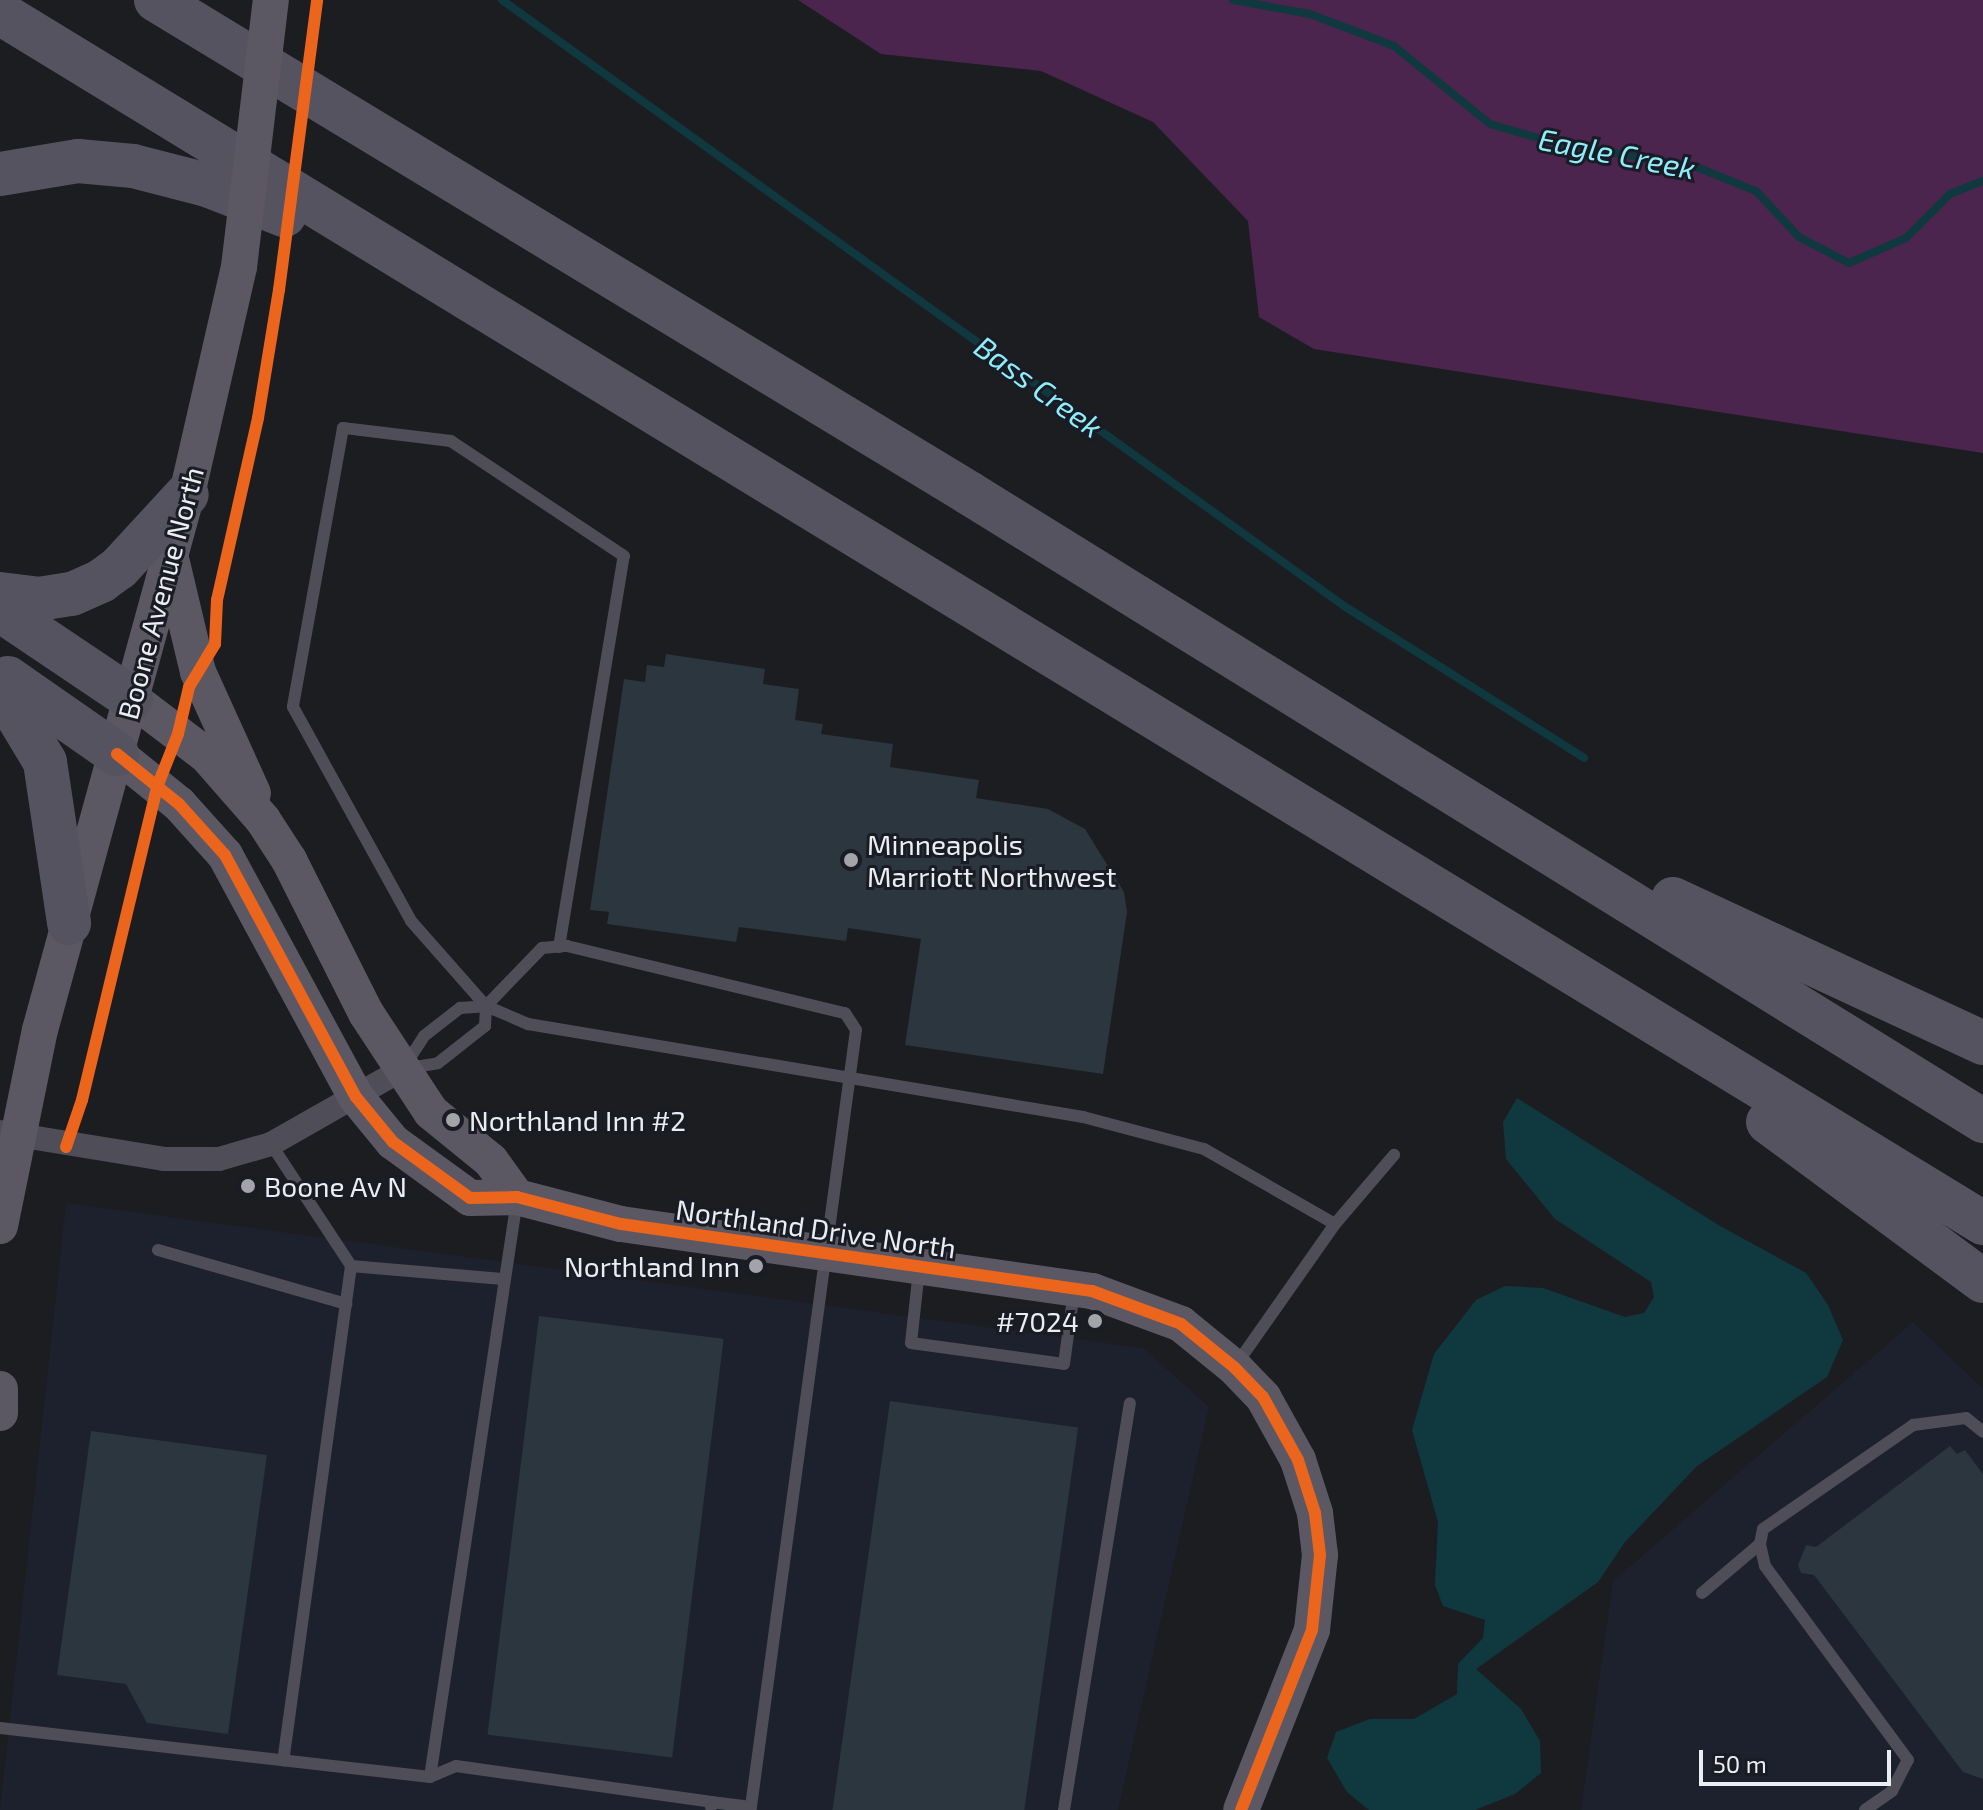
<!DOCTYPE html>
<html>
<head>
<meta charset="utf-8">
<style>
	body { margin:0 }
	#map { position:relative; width:1983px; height:1810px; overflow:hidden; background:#1c1d21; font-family:"Exo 2",sans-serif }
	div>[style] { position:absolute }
	.built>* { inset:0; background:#1c212d }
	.green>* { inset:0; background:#4c254f }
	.water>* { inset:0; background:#0f393f }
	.stream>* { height:8px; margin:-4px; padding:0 4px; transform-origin:4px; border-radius:4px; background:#0f393f }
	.building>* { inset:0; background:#2b363e; transform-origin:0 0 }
	.lane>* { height:12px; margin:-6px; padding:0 6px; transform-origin:6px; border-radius:6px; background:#4f4d57 }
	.street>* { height:24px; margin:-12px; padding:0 12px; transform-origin:12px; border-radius:12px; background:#4f4d57 }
	.secondary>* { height:36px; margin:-18px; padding:0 18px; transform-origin:18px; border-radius:18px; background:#5b5864 }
	.highway>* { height:44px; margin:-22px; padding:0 22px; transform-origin:22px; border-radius:22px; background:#565360 }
	.secondary-bridge>* { height:36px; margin:-18px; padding:0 18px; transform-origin:18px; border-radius:18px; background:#5b5864 }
	.cycleway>* { height:12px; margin:-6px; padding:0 6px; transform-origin:6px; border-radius:6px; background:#eb651d }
	.dots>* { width:22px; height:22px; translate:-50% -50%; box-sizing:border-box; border:4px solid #191c24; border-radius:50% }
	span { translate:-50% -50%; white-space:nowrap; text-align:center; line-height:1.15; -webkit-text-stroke:6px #191c24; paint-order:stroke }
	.street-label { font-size:28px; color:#eaedf2 }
	.poi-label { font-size:28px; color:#eaedf2 }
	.left { translate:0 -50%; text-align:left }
	.right { translate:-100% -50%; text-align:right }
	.water-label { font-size:30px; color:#90eefc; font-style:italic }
	.scale { position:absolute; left:1699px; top:1750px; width:192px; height:36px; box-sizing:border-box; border:4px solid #eaedf2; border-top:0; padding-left:10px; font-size:24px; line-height:28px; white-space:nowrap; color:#eaedf2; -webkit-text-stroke:6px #191c24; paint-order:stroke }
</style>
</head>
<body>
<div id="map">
	<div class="built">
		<i style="clip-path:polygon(66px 1203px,1143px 1348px,1209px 1407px,1118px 1810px,0 1810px)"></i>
		<i style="clip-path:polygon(1913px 1322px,1983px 1389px,1983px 1810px,1581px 1810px,1613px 1581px)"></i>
	</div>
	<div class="green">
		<i style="clip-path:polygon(798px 0,1983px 0,1983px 453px,1314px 349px,1259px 317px,1248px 221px,1153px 122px,1041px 71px,881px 54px)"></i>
	</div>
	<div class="water">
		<i style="clip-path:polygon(1517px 1098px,1720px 1226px,1806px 1273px,1828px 1305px,1843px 1340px,1827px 1377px,1697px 1466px,1625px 1542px,1598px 1582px,1476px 1669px,1521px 1709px,1540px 1741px,1541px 1773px,1515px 1794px,1475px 1810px,1369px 1810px,1347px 1792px,1327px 1758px,1336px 1732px,1370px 1719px,1414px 1719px,1457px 1694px,1458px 1664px,1483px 1638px,1485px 1620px,1443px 1606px,1435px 1585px,1438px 1522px,1412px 1430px,1434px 1354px,1476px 1300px,1505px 1286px,1543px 1288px,1625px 1317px,1644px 1313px,1654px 1297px,1651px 1282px,1555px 1219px,1506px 1159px,1503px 1122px)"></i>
	</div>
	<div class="stream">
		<i style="left:502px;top:0;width:1037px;rotate:35.74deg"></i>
		<i style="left:1344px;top:606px;width:284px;rotate:32.3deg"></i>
		<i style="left:1233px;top:0;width:78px;rotate:10.3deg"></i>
		<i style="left:1310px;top:14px;width:90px;rotate:20.9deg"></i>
		<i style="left:1394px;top:46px;width:124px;rotate:39.1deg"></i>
		<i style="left:1490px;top:124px;width:60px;rotate:16.3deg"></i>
		<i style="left:1548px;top:141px;width:153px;rotate:10.1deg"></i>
		<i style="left:1699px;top:168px;width:61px;rotate:22deg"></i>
		<i style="left:1756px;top:191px;width:63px;rotate:46.9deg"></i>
		<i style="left:1799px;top:237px;width:56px;rotate:27.5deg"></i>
		<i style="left:1849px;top:263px;width:62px;rotate:-23.7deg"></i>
		<i style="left:1906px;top:238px;width:62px;rotate:-45deg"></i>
		<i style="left:1950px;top:194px;width:35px;rotate:-22deg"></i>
	</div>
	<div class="building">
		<i style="clip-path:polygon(666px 654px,765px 669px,763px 684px,799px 689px,795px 720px,823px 724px,821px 734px,893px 744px,890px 767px,979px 780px,976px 798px,1048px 809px,1085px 829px,1124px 892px,1127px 912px,1103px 1074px,905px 1045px,921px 939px,848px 928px,846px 941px,739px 927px,736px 942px,607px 924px,609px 912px,590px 910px,624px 679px,645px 682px,647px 665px,664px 667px)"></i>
		<i style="left:539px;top:1316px;width:186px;height:422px;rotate:7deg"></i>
		<i style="left:890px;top:1401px;width:190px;height:413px;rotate:8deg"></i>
		<i style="clip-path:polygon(91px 1431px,267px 1455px,228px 1734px,147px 1723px,126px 1684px,57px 1675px)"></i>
		<i style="clip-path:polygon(1950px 1446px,1957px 1454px,1965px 1450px,1983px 1474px,1983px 1779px,1963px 1772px,1814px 1575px,1801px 1573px,1798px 1565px,1806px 1545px,1816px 1547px)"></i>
	</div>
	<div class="lane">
		<i style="left:559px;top:947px;width:396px;rotate:-80.6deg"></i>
		<i style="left:624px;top:556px;width:208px;rotate:-146.4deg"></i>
		<i style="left:451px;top:441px;width:109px;rotate:-173.1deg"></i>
		<i style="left:343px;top:428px;width:283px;rotate:100.2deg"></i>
		<i style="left:293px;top:707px;width:244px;rotate:61.1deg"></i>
		<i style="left:411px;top:921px;width:113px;rotate:48.6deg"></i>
		<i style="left:486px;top:1006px;width:46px;rotate:23.2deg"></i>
		<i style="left:528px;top:1024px;width:563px;rotate:9.51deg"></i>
		<i style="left:1083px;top:1117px;width:125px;rotate:14.8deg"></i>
		<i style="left:1204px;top:1149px;width:151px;rotate:29.8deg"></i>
		<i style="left:1335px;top:1224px;width:172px;rotate:125.1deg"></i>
		<i style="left:406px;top:1064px;width:33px;rotate:-57deg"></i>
		<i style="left:424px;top:1036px;width:46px;rotate:-37.9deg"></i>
		<i style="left:460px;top:1008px;width:26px;rotate:-4deg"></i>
		<i style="left:408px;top:1068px;width:30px;rotate:-9deg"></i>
		<i style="left:438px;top:1063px;width:60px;rotate:-38.2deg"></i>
		<i style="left:485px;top:1026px;width:20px;rotate:-87deg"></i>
		<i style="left:486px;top:1006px;width:81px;rotate:-46deg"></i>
		<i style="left:542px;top:948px;width:25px;rotate:-5deg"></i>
		<i style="left:567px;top:946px;width:286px;rotate:13.6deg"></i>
		<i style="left:845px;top:1013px;width:20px;rotate:57deg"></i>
		<i style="left:856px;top:1030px;width:784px;rotate:97.7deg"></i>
		<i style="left:751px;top:1807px;width:40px;rotate:-172.9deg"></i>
		<i style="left:271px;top:1144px;width:146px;rotate:56.7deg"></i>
		<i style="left:351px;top:1266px;width:499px;rotate:97.8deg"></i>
		<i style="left:1335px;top:1224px;width:91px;rotate:-49.5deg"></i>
		<i style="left:158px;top:1250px;width:196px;rotate:16deg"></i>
		<i style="left:351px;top:1266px;width:152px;rotate:4.9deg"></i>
		<i style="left:919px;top:1270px;width:73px;rotate:96.3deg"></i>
		<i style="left:911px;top:1343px;width:154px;rotate:7.8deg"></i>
		<i style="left:1064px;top:1364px;width:74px;rotate:-82.2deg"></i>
		<i style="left:1702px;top:1593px;width:76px;rotate:-40.2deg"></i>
		<i style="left:0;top:1728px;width:433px;rotate:6.5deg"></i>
		<i style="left:430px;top:1777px;width:28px;rotate:-23deg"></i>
		<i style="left:456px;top:1766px;width:258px;rotate:8deg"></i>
		<i style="left:711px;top:1802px;width:5px;rotate:90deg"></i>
		<i style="left:430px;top:1777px;width:584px;rotate:-81.43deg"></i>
		<i style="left:1064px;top:1810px;width:412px;rotate:-80.8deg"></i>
		<i style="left:1865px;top:1810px;width:33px;rotate:-35deg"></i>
		<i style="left:1892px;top:1791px;width:35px;rotate:-63deg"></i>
		<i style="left:1908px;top:1760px;width:241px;rotate:-126.4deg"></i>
		<i style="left:1765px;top:1566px;width:23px;rotate:-103deg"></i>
		<i style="left:1760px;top:1544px;width:15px;rotate:-79deg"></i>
		<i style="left:1763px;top:1529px;width:183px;rotate:-34.7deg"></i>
		<i style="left:1913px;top:1425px;width:53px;rotate:-7.5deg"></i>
		<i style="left:1966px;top:1418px;width:22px;rotate:39deg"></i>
	</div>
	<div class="street">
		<i style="left:0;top:1132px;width:166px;rotate:9.3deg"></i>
		<i style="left:164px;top:1159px;width:55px"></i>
		<i style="left:219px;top:1159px;width:54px;rotate:-16.1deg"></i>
		<i style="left:271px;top:1144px;width:152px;rotate:-29.6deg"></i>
	</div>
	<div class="secondary">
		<i style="left:172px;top:563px;width:112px;rotate:76.6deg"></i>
		<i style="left:198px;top:672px;width:133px;rotate:65.6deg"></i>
		<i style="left:131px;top:698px;width:96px;rotate:37.3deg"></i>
		<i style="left:207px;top:756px;width:85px;rotate:48.8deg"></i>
		<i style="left:263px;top:820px;width:48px;rotate:57deg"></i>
		<i style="left:289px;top:860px;width:171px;rotate:63.3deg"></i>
		<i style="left:366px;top:1013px;width:118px;rotate:56.7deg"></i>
		<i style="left:431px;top:1112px;width:77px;rotate:39.2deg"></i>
		<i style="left:491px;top:1161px;width:44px;rotate:54.2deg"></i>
		<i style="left:117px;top:754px;width:80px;rotate:38.9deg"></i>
		<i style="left:179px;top:804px;width:69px;rotate:48deg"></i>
		<i style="left:225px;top:855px;width:275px;rotate:61.6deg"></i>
		<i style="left:356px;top:1097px;width:58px;rotate:50.6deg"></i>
		<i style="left:393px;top:1142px;width:95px;rotate:36deg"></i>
		<i style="left:470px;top:1198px;width:47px;rotate:-1.2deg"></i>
		<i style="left:517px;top:1197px;width:107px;rotate:14.6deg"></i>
		<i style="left:621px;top:1224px;width:476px;rotate:8.1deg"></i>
		<i style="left:1092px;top:1291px;width:95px;rotate:20.3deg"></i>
		<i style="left:1181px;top:1324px;width:68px;rotate:39.1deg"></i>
		<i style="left:1234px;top:1367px;width:42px;rotate:46deg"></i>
		<i style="left:1263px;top:1397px;width:72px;rotate:60.9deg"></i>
		<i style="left:1298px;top:1460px;width:56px;rotate:72.2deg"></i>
		<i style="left:1315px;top:1513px;width:42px;rotate:83.2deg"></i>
		<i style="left:1320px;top:1555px;width:75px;rotate:96.1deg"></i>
		<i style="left:1312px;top:1630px;width:193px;rotate:111.5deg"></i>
		<i style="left:0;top:1226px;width:200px;rotate:-78.5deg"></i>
		<i style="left:40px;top:1030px;width:556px;rotate:-74.66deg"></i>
		<i style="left:187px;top:494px;width:233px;rotate:-77.1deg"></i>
		<i style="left:0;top:1389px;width:24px;rotate:90deg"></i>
	</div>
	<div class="highway">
		<i style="left:156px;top:0;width:951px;rotate:31.23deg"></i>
		<i style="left:969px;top:493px;width:1193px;rotate:31.77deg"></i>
		<i style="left:0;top:13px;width:2323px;rotate:31.39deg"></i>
		<i style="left:0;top:174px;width:79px;rotate:-9.5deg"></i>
		<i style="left:78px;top:161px;width:55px;rotate:5.2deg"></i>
		<i style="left:133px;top:166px;width:76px;rotate:14.4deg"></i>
		<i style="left:207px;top:185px;width:83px;rotate:21.3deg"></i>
		<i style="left:0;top:594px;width:39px;rotate:7deg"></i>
		<i style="left:39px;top:599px;width:33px;rotate:-9deg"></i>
		<i style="left:72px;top:594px;width:32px;rotate:-24deg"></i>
		<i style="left:101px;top:581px;width:22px;rotate:-36deg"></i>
		<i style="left:119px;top:568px;width:100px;rotate:-47.4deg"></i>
		<i style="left:0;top:610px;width:158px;rotate:33.9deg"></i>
		<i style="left:8px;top:678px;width:133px;rotate:34.9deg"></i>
		<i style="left:0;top:687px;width:87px;rotate:59deg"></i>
		<i style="left:45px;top:762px;width:163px;rotate:81.5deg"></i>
		<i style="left:1673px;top:899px;width:342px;rotate:24.9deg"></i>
		<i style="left:1768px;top:1122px;width:267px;rotate:36.5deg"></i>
	</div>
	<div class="secondary-bridge">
		<i style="left:239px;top:267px;width:269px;rotate:-83.2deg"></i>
	</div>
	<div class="cycleway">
		<i style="left:117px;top:754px;width:80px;rotate:38.9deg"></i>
		<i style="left:179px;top:804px;width:69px;rotate:48deg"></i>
		<i style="left:225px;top:855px;width:275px;rotate:61.6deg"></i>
		<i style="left:356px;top:1097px;width:58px;rotate:50.6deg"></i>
		<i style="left:393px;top:1142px;width:95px;rotate:36deg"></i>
		<i style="left:470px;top:1198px;width:47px;rotate:-1.2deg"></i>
		<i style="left:517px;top:1197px;width:107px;rotate:14.6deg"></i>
		<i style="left:621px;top:1224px;width:476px;rotate:8.1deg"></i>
		<i style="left:1092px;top:1291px;width:95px;rotate:20.3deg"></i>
		<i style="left:1181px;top:1324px;width:68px;rotate:39.1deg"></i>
		<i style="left:1234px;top:1367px;width:42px;rotate:46deg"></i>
		<i style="left:1263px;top:1397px;width:72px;rotate:60.9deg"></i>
		<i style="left:1298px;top:1460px;width:56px;rotate:72.2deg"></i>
		<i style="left:1315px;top:1513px;width:42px;rotate:83.2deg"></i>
		<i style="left:1320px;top:1555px;width:75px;rotate:96.1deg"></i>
		<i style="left:1312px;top:1630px;width:193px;rotate:111.5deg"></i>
		<i style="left:66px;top:1147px;width:50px;rotate:-71.2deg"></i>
		<i style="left:82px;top:1100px;width:322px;rotate:-76.5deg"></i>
		<i style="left:157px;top:787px;width:57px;rotate:-68.4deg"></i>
		<i style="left:178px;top:734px;width:48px;rotate:-76.8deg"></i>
		<i style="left:189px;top:687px;width:50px;rotate:-58.8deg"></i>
		<i style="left:215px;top:644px;width:44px;rotate:-87.4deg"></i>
		<i style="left:217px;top:600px;width:187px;rotate:-77.3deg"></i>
		<i style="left:258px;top:418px;width:130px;rotate:-80.7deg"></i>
		<i style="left:279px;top:290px;width:292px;rotate:-82.5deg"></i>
	</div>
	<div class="dots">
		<i style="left:851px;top:860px;background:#a2a4a9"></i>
		<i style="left:453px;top:1120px;background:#a2a4a9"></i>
		<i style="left:248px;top:1186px;background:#a2a4a9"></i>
		<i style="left:756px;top:1266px;background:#a2a4a9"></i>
		<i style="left:1095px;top:1321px;background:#a2a4a9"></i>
	</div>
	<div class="street-label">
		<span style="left:160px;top:593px;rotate:-75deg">Boone Avenue North</span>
		<span style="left:816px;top:1228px;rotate:8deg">Northland Drive North</span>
	</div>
	<div class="poi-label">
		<span class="left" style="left:867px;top:860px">Minneapolis<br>Marriott Northwest</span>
		<span class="left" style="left:469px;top:1120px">Northland Inn #2</span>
		<span class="left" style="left:264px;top:1186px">Boone Av N</span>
		<span class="right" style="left:740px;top:1266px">Northland Inn</span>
		<span class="right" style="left:1079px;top:1321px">#7024</span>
	</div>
	<div class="water-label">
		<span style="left:1617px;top:153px;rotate:11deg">Eagle Creek</span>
		<span style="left:1039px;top:386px;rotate:36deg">Bass Creek</span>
	</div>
	<div class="scale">50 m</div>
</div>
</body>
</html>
